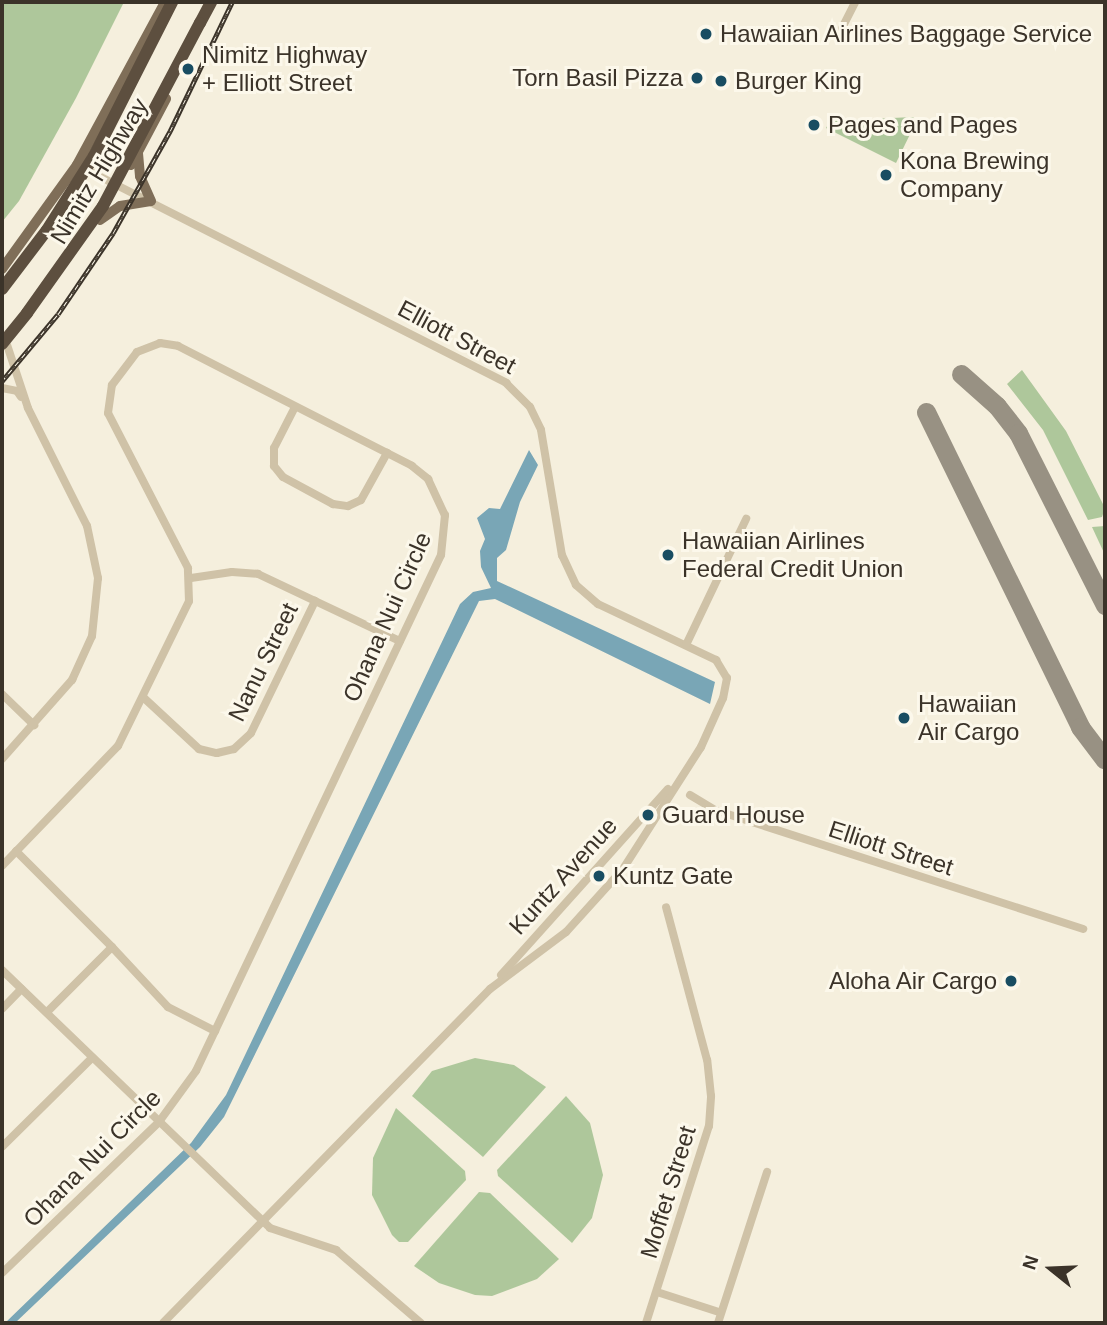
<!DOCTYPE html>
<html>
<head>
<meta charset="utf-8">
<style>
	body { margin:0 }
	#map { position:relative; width:1107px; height:1325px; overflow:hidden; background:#f5efdd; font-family:Arial,sans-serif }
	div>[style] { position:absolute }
	.green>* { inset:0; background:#aec79b }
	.water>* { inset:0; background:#79a6b6 }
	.taxiway>* { height:19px; margin:-9.5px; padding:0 9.5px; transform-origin:9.5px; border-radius:9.5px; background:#989183 }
	.minor>* { height:8px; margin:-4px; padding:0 4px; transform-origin:4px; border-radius:4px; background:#cfc2a7 }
	.major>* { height:10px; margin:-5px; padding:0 5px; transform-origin:5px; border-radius:5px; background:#7f6e58 }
	.highway>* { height:12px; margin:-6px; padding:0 6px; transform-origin:6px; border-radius:6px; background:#5d4f3f }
	.rail>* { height:4.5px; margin-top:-2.25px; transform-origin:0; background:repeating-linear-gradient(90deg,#fcf8eb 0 5px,#3b3329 0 10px); box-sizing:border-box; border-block:2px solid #3b3329 }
	.highway-bridge>* { height:12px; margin:-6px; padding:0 6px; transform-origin:6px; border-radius:6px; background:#5d4f3f }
	.dots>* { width:19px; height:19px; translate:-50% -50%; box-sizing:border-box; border:4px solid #fcf8eb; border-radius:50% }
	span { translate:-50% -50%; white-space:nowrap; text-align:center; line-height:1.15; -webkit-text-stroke:6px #fcf8eb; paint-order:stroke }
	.poi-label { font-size:24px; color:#3b3329 }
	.left { translate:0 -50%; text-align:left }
	.right { translate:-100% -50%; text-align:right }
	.street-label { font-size:24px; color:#3b3329 }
	.frame { position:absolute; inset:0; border:4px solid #3b3329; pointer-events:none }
	.north { position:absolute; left:1016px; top:1234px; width:70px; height:70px; -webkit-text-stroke:5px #fcf8eb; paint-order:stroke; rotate:288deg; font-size:19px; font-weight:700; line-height:28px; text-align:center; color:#3b3329 }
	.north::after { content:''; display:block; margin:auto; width:24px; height:32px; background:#3b3329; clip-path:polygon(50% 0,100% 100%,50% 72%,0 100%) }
</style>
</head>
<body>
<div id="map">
	<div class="green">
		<i style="clip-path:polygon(2px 2px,124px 2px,76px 98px,19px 201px,2px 222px)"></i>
		<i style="clip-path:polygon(913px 117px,916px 122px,896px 163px,826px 128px,830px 121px)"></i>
		<i style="clip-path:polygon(1022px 370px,1066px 431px,1105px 508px,1102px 517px,1088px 520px,1043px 430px,1007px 384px)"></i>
		<i style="clip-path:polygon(1105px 526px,1105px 555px,1092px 527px)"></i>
		<i style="clip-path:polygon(475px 1058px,514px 1065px,546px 1087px,483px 1157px,412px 1096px,432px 1071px)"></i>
		<i style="clip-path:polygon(566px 1096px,590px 1123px,603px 1175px,592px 1218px,572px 1243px,498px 1176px,497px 1170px)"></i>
		<i style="clip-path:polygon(396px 1108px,465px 1171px,466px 1180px,408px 1242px,399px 1242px,392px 1235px,372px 1195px,373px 1158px)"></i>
		<i style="clip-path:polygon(479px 1192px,490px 1193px,559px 1259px,537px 1279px,492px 1296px,475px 1295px,439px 1283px,414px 1266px)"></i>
	</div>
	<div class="water">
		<i style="clip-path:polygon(529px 450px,538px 465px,520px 502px,506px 550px,497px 558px,497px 581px,715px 682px,710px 704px,495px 599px,479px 601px,224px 1117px,200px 1147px,15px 1323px,5px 1323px,191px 1143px,226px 1095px,460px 604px,473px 592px,491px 588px,481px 567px,480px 551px,485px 539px,477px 518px,489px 508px,500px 509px)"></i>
	</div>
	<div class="taxiway">
		<i style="left:961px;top:374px;width:48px;rotate:41.6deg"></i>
		<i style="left:997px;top:406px;width:34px;rotate:52deg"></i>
		<i style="left:1018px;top:433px;width:193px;rotate:63.2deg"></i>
		<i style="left:926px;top:412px;width:351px;rotate:63.9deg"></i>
		<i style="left:1080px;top:727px;width:41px;rotate:52.9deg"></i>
	</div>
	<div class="minor">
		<i style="left:839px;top:34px;width:36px;rotate:-63deg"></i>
		<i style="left:83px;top:168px;width:475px;rotate:26.9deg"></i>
		<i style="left:506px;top:383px;width:34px;rotate:45deg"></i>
		<i style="left:530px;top:407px;width:25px;rotate:64deg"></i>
		<i style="left:541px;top:430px;width:127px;rotate:80.5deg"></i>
		<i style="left:562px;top:555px;width:33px;rotate:65deg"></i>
		<i style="left:576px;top:585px;width:29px;rotate:41deg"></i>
		<i style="left:598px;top:604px;width:131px;rotate:25.4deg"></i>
		<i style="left:716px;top:660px;width:21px;rotate:59deg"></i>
		<i style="left:727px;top:678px;width:20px;rotate:101deg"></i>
		<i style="left:723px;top:698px;width:54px;rotate:114.2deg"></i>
		<i style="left:701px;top:747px;width:145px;rotate:122.6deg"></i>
		<i style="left:623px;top:869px;width:85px;rotate:132.1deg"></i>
		<i style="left:566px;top:932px;width:95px;rotate:143.1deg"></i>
		<i style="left:490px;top:989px;width:467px;rotate:134.4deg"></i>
		<i style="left:2px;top:388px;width:15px;rotate:11deg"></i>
		<i style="left:17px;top:391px;width:7px;rotate:56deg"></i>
		<i style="left:295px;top:407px;width:46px;rotate:117.1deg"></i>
		<i style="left:274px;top:448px;width:18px;rotate:90deg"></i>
		<i style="left:274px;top:466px;width:14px;rotate:51deg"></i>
		<i style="left:283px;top:477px;width:57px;rotate:28.4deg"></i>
		<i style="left:333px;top:504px;width:15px;rotate:8deg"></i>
		<i style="left:348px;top:506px;width:14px;rotate:-25deg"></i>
		<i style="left:361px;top:500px;width:54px;rotate:-61deg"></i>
		<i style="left:191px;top:578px;width:41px;rotate:-8.3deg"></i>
		<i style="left:232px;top:572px;width:26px;rotate:4deg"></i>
		<i style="left:258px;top:574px;width:157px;rotate:25.3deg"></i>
		<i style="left:686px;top:645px;width:140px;rotate:-64.5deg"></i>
		<i style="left:2px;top:694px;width:45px;rotate:44.1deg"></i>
		<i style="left:144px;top:698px;width:75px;rotate:42.8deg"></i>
		<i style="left:199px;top:749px;width:18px;rotate:13deg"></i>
		<i style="left:217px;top:753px;width:17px;rotate:-13deg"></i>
		<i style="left:234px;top:749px;width:23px;rotate:-43deg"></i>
		<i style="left:251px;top:733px;width:147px;rotate:-64.1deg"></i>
		<i style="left:2px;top:759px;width:106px;rotate:-48.5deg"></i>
		<i style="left:72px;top:680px;width:48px;rotate:-65.6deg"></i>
		<i style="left:92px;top:636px;width:58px;rotate:-84.1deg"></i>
		<i style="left:98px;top:578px;width:53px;rotate:-101.9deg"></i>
		<i style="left:87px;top:526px;width:132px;rotate:-116.6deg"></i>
		<i style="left:28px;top:408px;width:66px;rotate:-108.4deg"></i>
		<i style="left:690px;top:795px;width:29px;rotate:31deg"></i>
		<i style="left:715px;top:810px;width:387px;rotate:17.9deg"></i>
		<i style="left:16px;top:851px;width:136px;rotate:45deg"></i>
		<i style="left:112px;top:947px;width:92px;rotate:135deg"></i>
		<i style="left:2px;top:866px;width:167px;rotate:-46deg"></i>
		<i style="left:118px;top:746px;width:161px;rotate:-63.9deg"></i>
		<i style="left:189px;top:601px;width:33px;rotate:-92deg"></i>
		<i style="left:188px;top:568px;width:174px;rotate:-117.3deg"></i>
		<i style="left:108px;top:413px;width:28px;rotate:-82deg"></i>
		<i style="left:112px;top:385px;width:41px;rotate:-52.9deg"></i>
		<i style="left:137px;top:352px;width:25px;rotate:-21deg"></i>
		<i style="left:160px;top:343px;width:18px;rotate:9deg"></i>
		<i style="left:178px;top:346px;width:263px;rotate:27.1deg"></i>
		<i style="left:412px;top:466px;width:21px;rotate:39deg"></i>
		<i style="left:428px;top:479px;width:40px;rotate:65deg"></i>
		<i style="left:445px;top:515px;width:40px;rotate:95.7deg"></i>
		<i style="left:441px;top:555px;width:571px;rotate:115.4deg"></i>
		<i style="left:196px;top:1071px;width:63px;rotate:126deg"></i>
		<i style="left:159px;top:1122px;width:218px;rotate:136.1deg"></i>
		<i style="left:112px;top:947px;width:82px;rotate:47deg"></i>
		<i style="left:168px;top:1007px;width:53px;rotate:27.1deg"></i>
		<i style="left:2px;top:970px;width:372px;rotate:43.9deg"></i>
		<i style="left:270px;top:1228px;width:70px;rotate:18.4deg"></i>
		<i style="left:336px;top:1250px;width:112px;rotate:40.7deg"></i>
		<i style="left:501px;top:975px;width:250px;rotate:-48.1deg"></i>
		<i style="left:2px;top:1009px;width:28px;rotate:-46deg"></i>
		<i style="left:2px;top:1147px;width:127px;rotate:-44.7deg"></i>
		<i style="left:657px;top:1292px;width:65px;rotate:17.9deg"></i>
		<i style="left:646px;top:1323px;width:207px;rotate:-72.3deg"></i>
		<i style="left:709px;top:1126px;width:30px;rotate:-86deg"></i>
		<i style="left:711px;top:1096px;width:36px;rotate:-96deg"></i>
		<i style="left:707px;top:1060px;width:158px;rotate:-105deg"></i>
		<i style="left:718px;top:1323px;width:159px;rotate:-72deg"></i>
	</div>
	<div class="major">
		<i style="left:131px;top:165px;width:75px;rotate:-62.1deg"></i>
		<i style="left:100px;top:220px;width:24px;rotate:-35deg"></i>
		<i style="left:120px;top:206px;width:31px;rotate:-9deg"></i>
		<i style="left:151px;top:201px;width:27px;rotate:-114deg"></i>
		<i style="left:140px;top:176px;width:23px;rotate:-95deg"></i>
		<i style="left:2px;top:269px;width:128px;rotate:-54.2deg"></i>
		<i style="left:77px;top:165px;width:185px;rotate:-61.6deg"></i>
	</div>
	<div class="highway">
		<i style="left:200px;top:23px;width:24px;rotate:-62deg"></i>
		<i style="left:2px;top:344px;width:40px;rotate:-51deg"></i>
	</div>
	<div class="rail">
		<i style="left:2px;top:381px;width:87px;rotate:-50.1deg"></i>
		<i style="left:58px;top:314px;width:98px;rotate:-55.8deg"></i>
		<i style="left:113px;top:233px;width:117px;rotate:-60.8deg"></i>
		<i style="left:170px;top:131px;width:143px;rotate:-64.3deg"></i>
	</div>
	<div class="highway-bridge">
		<i style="left:2px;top:289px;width:74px;rotate:-52.7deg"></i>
		<i style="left:47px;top:230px;width:88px;rotate:-57.6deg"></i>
		<i style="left:94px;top:156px;width:173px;rotate:-63.1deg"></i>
		<i style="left:27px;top:313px;width:131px;rotate:-54.6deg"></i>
		<i style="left:103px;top:206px;width:207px;rotate:-62.1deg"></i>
	</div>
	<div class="dots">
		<i style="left:706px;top:34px;background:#194d62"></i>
		<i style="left:188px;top:69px;background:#194d62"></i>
		<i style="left:697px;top:78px;background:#194d62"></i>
		<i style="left:721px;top:81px;background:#194d62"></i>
		<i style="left:814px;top:125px;background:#194d62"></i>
		<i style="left:886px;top:175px;background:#194d62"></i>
		<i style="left:668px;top:555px;background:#194d62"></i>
		<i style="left:904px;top:718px;background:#194d62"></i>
		<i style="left:648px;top:815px;background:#194d62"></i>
		<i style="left:599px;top:876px;background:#194d62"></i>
		<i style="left:1011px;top:981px;background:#194d62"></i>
	</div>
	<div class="poi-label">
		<span class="left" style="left:720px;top:34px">Hawaiian Airlines Baggage Service</span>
		<span class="left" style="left:202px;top:69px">Nimitz Highway<br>+ Elliott Street</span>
		<span class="right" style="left:683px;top:78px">Torn Basil Pizza</span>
		<span class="left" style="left:735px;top:81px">Burger King</span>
		<span class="left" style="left:828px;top:125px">Pages and Pages</span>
		<span class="left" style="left:900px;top:175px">Kona Brewing<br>Company</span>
		<span class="left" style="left:682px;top:555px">Hawaiian Airlines<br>Federal Credit Union</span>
		<span class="left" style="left:918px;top:718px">Hawaiian<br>Air Cargo</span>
		<span class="left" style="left:662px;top:815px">Guard House</span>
		<span class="left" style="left:613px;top:876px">Kuntz Gate</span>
		<span class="right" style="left:997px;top:981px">Aloha Air Cargo</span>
	</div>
	<div class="street-label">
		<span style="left:99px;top:171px;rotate:-59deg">Nimitz Highway</span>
		<span style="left:457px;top:337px;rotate:28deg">Elliott Street</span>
		<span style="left:387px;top:617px;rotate:-66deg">Ohana Nui Circle</span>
		<span style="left:263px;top:662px;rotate:-64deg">Nanu Street</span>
		<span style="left:891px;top:848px;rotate:18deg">Elliott Street</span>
		<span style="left:563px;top:876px;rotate:-48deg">Kuntz Avenue</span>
		<span style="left:92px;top:1158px;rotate:-45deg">Ohana Nui Circle</span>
		<span style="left:668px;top:1192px;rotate:-73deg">Moffet Street</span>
	</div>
	<div class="frame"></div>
	<div class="north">N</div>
</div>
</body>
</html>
